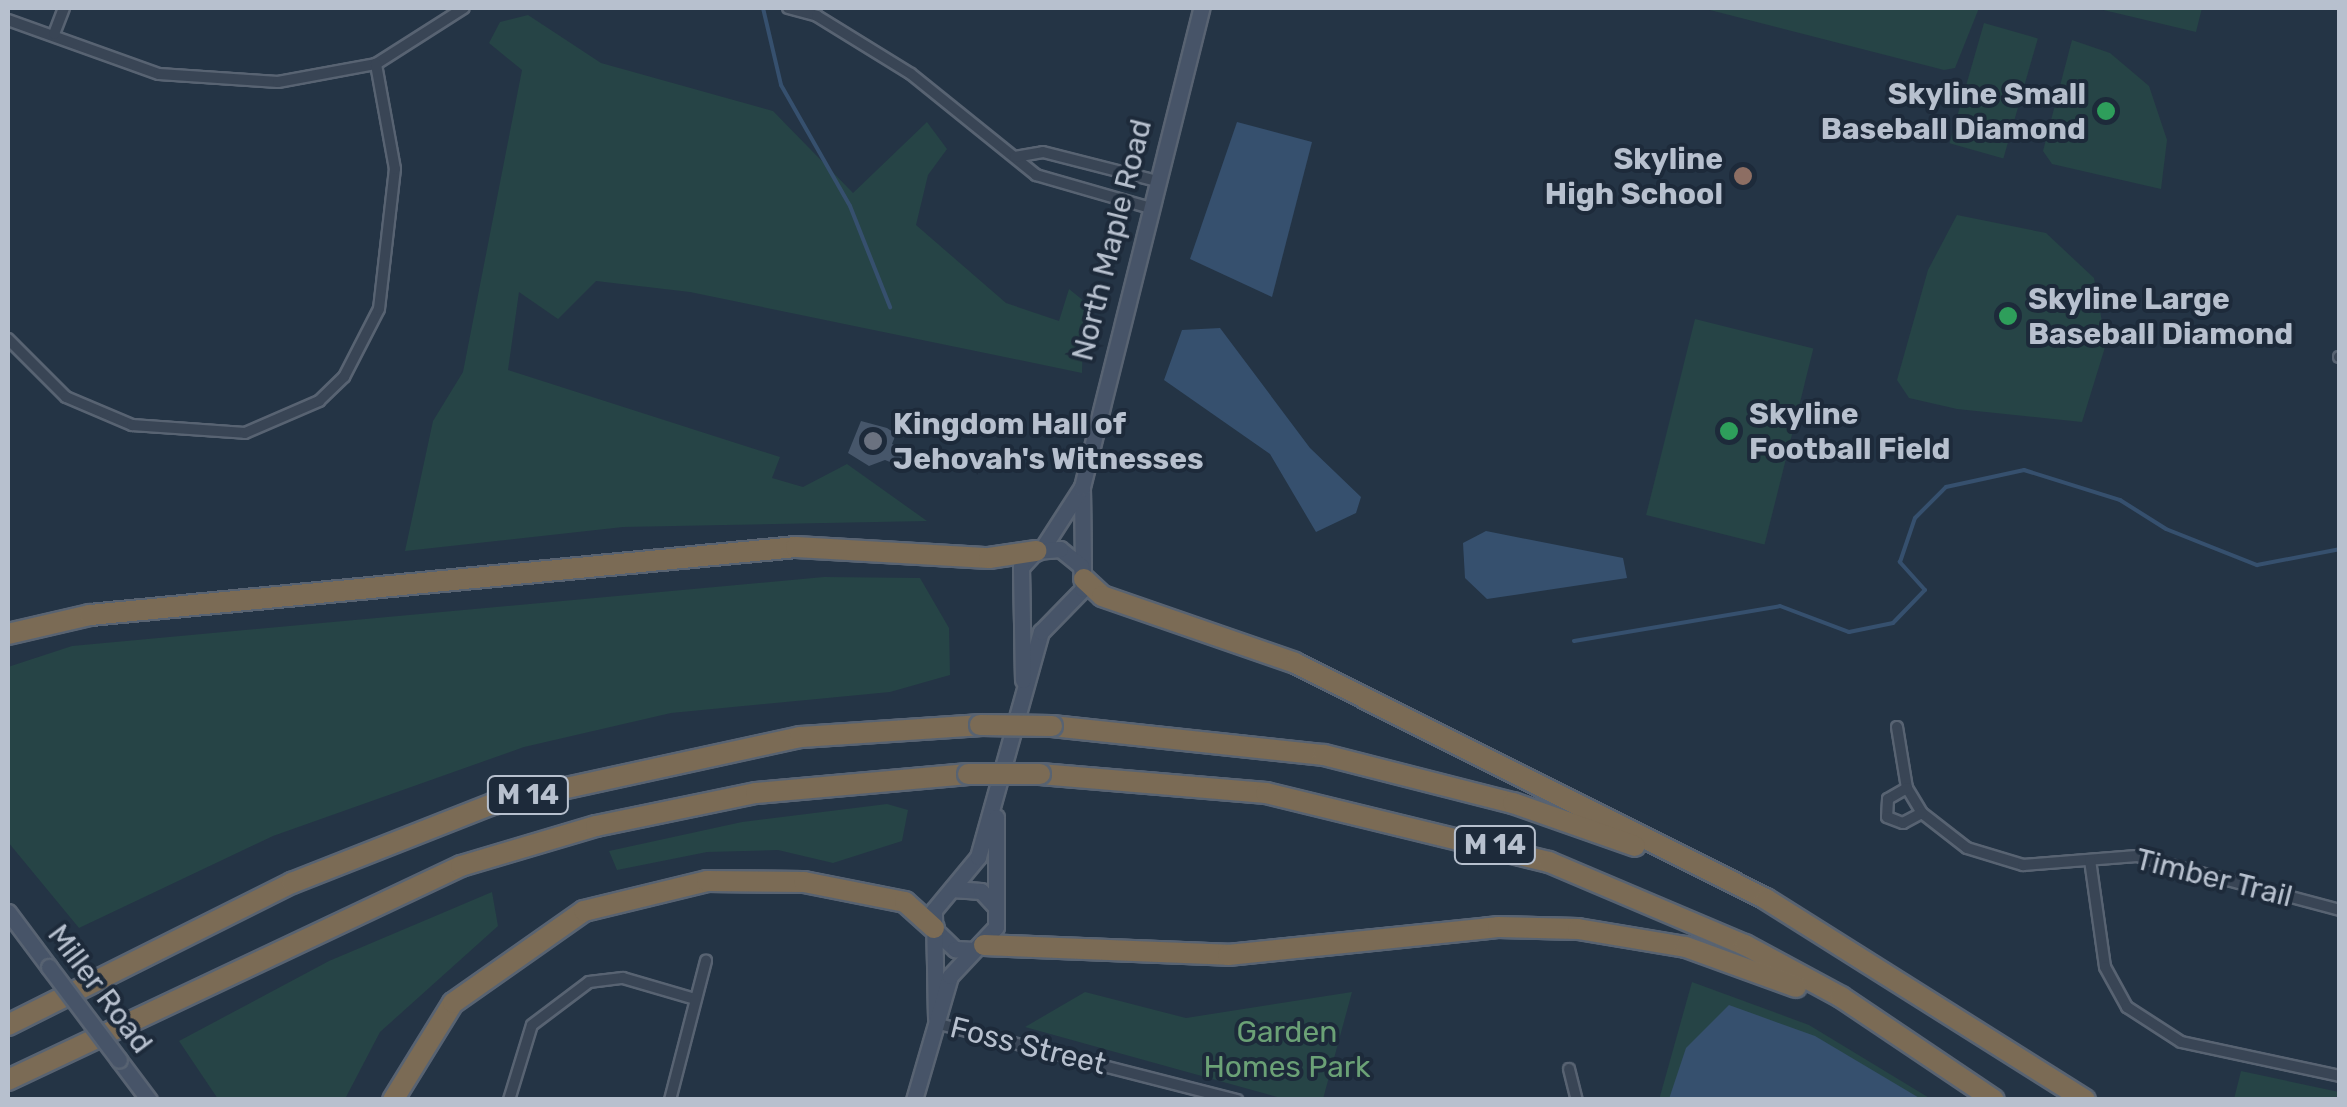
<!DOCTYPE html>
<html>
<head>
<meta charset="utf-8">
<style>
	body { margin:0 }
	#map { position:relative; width:2347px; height:1107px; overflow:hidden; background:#243445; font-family:Rubik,sans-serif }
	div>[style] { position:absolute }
	.green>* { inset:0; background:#264446; transform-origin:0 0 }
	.water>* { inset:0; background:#36506e }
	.stream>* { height:4px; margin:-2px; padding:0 2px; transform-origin:2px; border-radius:2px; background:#36506e }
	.building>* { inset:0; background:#46566a }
	.roads { filter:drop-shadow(2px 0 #586372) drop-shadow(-2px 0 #586372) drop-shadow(0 2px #586372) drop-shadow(0 -2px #586372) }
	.street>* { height:10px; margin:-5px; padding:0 5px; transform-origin:5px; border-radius:5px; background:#394555 }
	.secondary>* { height:15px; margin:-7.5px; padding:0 7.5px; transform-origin:7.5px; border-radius:7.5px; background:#475468 }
	.highway>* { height:20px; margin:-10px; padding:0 10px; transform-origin:10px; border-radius:10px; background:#7b6b55 }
	.bridges { filter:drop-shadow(2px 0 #586372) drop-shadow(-2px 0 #586372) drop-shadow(0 2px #586372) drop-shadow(0 -2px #586372) }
	.secondary-bridge>* { height:15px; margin:-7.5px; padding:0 7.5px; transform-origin:7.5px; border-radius:7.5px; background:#475468 }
	.highway-bridge>* { height:20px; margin:-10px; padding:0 10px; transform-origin:10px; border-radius:10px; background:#7b6b55 }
	.dots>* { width:28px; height:28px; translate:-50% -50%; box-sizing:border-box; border:5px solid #1d2a3a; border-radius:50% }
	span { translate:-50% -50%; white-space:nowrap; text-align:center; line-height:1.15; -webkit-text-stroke:8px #1d2a3a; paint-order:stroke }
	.shield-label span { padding:2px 8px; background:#1d2a3a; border:2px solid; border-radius:8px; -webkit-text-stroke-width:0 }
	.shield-label { font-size:28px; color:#b7c0ce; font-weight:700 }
	.poi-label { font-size:30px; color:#b7c0ce; font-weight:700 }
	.right { translate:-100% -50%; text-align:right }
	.left { translate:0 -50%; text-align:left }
	.street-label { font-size:30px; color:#b7c0ce }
	.park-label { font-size:30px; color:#6ba176 }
	.frame { position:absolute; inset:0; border:10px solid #b7c0ce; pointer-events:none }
</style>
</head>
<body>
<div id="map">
	<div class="green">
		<i style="clip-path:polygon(1702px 8px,1979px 8px,1955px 68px,1944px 70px)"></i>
		<i style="clip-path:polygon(2095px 8px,2202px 8px,2196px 32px)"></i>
		<i style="clip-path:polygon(528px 15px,601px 63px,773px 111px,853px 193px,927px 122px,947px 149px,928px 175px,916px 225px,1006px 303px,1059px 321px,1069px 289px,1084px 301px,1082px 373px,690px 292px,596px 281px,558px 319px,519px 292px,508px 370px,780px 457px,772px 478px,803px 487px,847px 464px,927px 521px,623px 527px,405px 551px,433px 421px,463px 372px,522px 70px,489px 43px,500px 22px)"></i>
		<i style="left:1984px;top:23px;width:56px;height:125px;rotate:16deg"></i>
		<i style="clip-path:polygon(2072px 40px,2110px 53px,2149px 86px,2167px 140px,2161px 189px,2052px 164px,2043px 151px)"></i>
		<i style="clip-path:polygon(1957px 215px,2046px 233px,2094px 278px,2106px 344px,2082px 422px,1957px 409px,1909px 398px,1897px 380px,1928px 270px)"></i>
		<i style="left:1695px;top:319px;width:122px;height:202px;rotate:14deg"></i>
		<i style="clip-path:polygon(824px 577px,920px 578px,949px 628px,950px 675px,890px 692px,671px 713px,524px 747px,273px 836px,79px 928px,8px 842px,8px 667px,72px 646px)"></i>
		<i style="clip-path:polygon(887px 804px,908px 810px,902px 841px,833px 863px,778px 850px,707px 852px,617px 870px,609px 851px,742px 822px)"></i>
		<i style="clip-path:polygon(492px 892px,498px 926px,380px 1032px,345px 1099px,218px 1099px,179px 1041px,329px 961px)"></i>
		<i style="clip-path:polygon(1692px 982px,1809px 1025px,1931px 1099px,1659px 1100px)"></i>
		<i style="clip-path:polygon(1085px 992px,1186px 1018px,1352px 992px,1323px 1099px,1288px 1100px,1025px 1027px)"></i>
		<i style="clip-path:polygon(2241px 1071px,2339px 1092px,2339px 1099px,2234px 1099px)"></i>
	</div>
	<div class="water">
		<i style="clip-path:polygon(1237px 122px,1312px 142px,1272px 297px,1190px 259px)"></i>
		<i style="clip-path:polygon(1220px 328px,1310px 448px,1361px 497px,1356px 513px,1316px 532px,1270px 454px,1164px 380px,1182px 330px)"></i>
		<i style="clip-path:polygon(1486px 531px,1623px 558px,1627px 578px,1487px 599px,1465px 578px,1463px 543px)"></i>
		<i style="clip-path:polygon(1729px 1005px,1815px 1036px,1921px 1099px,1669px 1099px,1686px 1048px)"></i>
	</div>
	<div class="stream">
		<i style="left:763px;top:8px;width:79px;rotate:76.8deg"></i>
		<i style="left:781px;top:85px;width:139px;rotate:60.3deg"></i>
		<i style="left:850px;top:206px;width:109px;rotate:68.4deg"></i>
		<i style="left:1574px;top:641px;width:209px;rotate:-9.6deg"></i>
		<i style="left:1780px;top:606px;width:74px;rotate:20.6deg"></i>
		<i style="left:1849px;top:632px;width:45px;rotate:-11.6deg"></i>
		<i style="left:1893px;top:623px;width:46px;rotate:-45.9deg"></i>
		<i style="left:1925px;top:590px;width:38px;rotate:-132deg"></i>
		<i style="left:1900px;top:562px;width:46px;rotate:-71.2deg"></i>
		<i style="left:1915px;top:518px;width:44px;rotate:-45deg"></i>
		<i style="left:1946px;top:487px;width:80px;rotate:-12.3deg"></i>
		<i style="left:2024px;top:470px;width:101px;rotate:17.4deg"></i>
		<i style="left:2120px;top:500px;width:54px;rotate:32.2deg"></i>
		<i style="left:2166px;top:529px;width:98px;rotate:21.6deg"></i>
		<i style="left:2257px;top:565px;width:85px;rotate:-10.9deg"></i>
	</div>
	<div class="building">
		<i style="clip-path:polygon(861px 421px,887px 428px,896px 434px,892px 444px,917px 454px,910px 470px,885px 460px,869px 466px,848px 453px)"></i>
	</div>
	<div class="roads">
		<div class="street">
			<i style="left:788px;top:8px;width:30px;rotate:15deg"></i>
			<i style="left:817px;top:16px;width:110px;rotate:31.7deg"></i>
			<i style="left:911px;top:74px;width:161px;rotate:38.9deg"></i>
			<i style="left:1036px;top:175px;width:116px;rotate:16.1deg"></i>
			<i style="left:8px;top:20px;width:160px;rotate:19.7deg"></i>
			<i style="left:159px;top:74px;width:119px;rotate:3.8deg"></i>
			<i style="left:278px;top:82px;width:100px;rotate:-10.4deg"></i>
			<i style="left:376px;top:64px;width:104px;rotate:-32.5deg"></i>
			<i style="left:54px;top:34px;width:28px;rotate:-69deg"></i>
			<i style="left:1015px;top:157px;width:28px;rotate:-10deg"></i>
			<i style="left:1043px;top:152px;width:114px;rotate:14.3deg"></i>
			<i style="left:8px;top:339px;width:82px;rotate:45deg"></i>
			<i style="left:66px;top:397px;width:72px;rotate:23deg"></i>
			<i style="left:132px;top:425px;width:113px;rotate:4deg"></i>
			<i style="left:245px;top:433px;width:81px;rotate:-23.4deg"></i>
			<i style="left:319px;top:401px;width:35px;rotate:-44deg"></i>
			<i style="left:344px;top:377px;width:76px;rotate:-62.8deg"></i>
			<i style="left:379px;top:309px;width:141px;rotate:-83.5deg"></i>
			<i style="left:395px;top:169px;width:107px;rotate:-100.3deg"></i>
			<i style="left:2339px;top:357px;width:1px"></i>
			<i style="left:1897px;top:727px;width:62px;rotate:80.7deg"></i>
			<i style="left:1907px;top:788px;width:29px;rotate:59deg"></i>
			<i style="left:1922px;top:813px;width:57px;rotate:37.9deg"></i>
			<i style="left:1967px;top:848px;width:59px;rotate:16.9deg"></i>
			<i style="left:2023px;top:865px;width:114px;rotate:-4.5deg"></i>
			<i style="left:2137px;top:856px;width:210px;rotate:14.9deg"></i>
			<i style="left:1907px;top:788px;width:22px;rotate:150deg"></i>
			<i style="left:1888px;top:799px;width:18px;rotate:93deg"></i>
			<i style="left:1887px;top:817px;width:17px;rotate:21deg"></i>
			<i style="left:1903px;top:823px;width:21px;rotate:-28deg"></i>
			<i style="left:2090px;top:860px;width:108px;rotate:82deg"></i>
			<i style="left:2105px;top:967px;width:46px;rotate:61.2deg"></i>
			<i style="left:2127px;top:1007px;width:64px;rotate:32.9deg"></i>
			<i style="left:2181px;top:1042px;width:163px;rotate:12.1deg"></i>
			<i style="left:935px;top:1023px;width:312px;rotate:14.3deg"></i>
			<i style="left:1569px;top:1069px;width:32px;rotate:76deg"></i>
			<i style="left:509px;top:1100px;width:78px;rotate:-73deg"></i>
			<i style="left:532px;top:1025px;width:71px;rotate:-37deg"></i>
			<i style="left:589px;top:982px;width:34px;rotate:-7deg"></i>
			<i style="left:623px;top:978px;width:75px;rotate:16.3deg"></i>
			<i style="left:670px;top:1100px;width:144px;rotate:-75.5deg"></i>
		</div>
		<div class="secondary">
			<i style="left:1082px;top:487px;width:84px;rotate:89.3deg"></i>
			<i style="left:1042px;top:549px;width:74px;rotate:-57.2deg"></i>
			<i style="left:1082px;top:487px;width:494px;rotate:-76deg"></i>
			<i style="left:952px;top:889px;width:29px;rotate:4deg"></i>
			<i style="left:981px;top:891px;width:21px;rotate:47deg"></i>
			<i style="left:8px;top:912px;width:69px;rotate:53.3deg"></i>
			<i style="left:935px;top:930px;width:28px;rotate:44deg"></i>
			<i style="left:955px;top:949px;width:19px;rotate:3deg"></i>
			<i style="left:936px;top:1018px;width:108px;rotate:-91.1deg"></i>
			<i style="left:934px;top:910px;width:69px;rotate:-50.3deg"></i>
			<i style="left:978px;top:857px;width:234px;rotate:-74.4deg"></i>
			<i style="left:1041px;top:632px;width:60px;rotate:-45.7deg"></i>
			<i style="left:1083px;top:589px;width:23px;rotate:-95deg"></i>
			<i style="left:1081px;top:566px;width:27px;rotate:-141deg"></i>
			<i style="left:1060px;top:549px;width:24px;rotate:175deg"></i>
			<i style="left:1036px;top:551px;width:22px;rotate:133deg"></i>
			<i style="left:1021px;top:567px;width:113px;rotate:89deg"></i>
			<i style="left:119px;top:1060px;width:50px;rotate:53.1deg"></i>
			<i style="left:914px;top:1100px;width:129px;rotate:-73.8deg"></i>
			<i style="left:950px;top:976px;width:67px;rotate:-46.8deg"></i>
			<i style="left:996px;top:927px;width:110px;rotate:-90deg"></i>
		</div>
		<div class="highway">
			<i style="left:1084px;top:579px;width:25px;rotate:43deg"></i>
			<i style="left:1102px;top:596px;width:204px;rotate:19.1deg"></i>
			<i style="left:1295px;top:663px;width:527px;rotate:26.61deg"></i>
			<i style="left:1766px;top:899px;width:377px;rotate:32.2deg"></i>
			<i style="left:8px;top:634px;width:84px;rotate:-13deg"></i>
			<i style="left:90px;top:615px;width:709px;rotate:-5.5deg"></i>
			<i style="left:796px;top:547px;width:193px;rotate:3.3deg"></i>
			<i style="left:989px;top:558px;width:48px;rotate:-8.5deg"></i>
			<i style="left:1052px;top:726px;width:274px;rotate:6.1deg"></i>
			<i style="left:1324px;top:755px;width:195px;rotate:14.3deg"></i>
			<i style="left:1513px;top:803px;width:129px;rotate:19.4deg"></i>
			<i style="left:1040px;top:774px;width:227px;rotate:4.8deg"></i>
			<i style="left:1266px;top:793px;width:291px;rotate:13.7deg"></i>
			<i style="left:1549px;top:862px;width:213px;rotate:23deg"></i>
			<i style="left:1745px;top:945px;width:109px;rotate:28.4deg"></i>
			<i style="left:1841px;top:997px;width:184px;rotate:33.9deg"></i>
			<i style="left:984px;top:945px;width:244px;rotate:2.3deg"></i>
			<i style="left:1228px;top:955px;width:271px;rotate:-5.9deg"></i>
			<i style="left:1498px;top:927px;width:80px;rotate:1.4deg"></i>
			<i style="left:1578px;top:929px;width:109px;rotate:9.5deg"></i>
			<i style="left:1686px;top:947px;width:117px;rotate:20deg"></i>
			<i style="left:8px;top:1025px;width:318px;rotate:-26.6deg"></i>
			<i style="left:292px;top:883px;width:216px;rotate:-21.5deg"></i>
			<i style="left:493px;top:804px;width:314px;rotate:-12.3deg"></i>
			<i style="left:800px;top:737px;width:180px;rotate:-3.8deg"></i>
			<i style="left:8px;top:1080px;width:501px;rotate:-25.29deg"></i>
			<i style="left:461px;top:866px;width:141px;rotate:-16.5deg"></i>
			<i style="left:596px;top:826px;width:163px;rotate:-11.7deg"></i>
			<i style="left:756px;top:793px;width:213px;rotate:-5.1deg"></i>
			<i style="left:393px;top:1100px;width:114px;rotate:-58.3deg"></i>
			<i style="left:453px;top:1003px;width:160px;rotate:-35.1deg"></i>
			<i style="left:584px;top:911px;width:127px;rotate:-13.7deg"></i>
			<i style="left:707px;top:881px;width:97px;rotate:0.6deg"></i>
			<i style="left:804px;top:882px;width:103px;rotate:11.2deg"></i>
			<i style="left:905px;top:902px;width:39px;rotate:42deg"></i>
		</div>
	</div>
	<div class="bridges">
		<div class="secondary-bridge">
			<i style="left:49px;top:967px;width:116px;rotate:53deg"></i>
		</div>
		<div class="highway-bridge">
			<i style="left:980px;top:725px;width:72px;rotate:0.8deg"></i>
			<i style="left:968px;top:774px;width:72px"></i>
		</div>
	</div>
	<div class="dots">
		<i style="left:2106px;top:111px;background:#2e9e5b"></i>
		<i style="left:1743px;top:176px;background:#8d6e63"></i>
		<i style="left:2008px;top:316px;background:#2e9e5b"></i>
		<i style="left:1729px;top:431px;background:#2e9e5b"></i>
		<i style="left:873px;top:441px;background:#6b7280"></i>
	</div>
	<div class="shield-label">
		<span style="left:528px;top:795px">M 14</span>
		<span style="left:1495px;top:845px">M 14</span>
	</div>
	<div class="poi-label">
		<span class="right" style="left:2086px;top:111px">Skyline Small<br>Baseball Diamond</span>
		<span class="right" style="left:1723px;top:176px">Skyline<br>High School</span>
		<span class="left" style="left:2028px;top:316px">Skyline Large<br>Baseball Diamond</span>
		<span class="left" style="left:1749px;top:431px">Skyline<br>Football Field</span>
		<span class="left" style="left:893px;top:441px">Kingdom Hall of<br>Jehovah's Witnesses</span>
	</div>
	<div class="street-label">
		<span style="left:1112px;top:240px;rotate:-76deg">North Maple Road</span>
		<span style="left:2214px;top:878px;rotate:14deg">Timber Trail</span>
		<span style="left:100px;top:989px;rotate:53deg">Miller Road</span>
		<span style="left:1028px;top:1046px;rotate:14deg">Foss Street</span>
	</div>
	<div class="park-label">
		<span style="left:1287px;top:1049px">Garden<br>Homes Park</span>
	</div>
	<div class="frame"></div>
</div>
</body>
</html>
